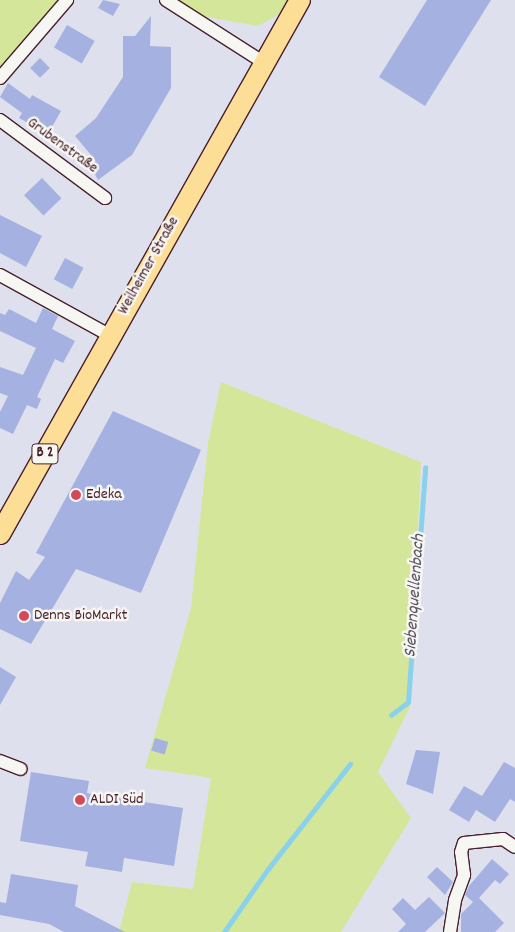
<!DOCTYPE html>
<html>
<head>
<meta charset="utf-8">
<style>
	body { margin:0 }
	#map { position:relative; width:515px; height:932px; overflow:hidden; background:#dee1ed; font-family:Dekko,sans-serif }
	div>[style] { position:absolute }
	.green>* { inset:0; background:#d4e69a }
	.stream>* { height:4.5px; margin:-2.25px; padding:0 2.25px; transform-origin:2.25px; border-radius:2.25px; background:#8ad2eb }
	.building>* { inset:0; background:#a5b1e1; transform-origin:0 0 }
	.roads { filter:drop-shadow(1px 0 #4a1f2b) drop-shadow(-1px 0 #4a1f2b) drop-shadow(0 1px #4a1f2b) drop-shadow(0 -1px #4a1f2b) }
	.street>* { height:12px; margin:-6px; padding:0 6px; transform-origin:6px; border-radius:6px; background:#f6f6f2 }
	.primary>* { height:20px; margin:-10px; padding:0 10px; transform-origin:10px; border-radius:10px; background:#fcde96 }
	.dots>* { width:14px; height:14px; translate:-50% -50%; box-sizing:border-box; border:2px solid #f6f6f2; border-radius:50% }
	span { translate:-50% -50%; white-space:nowrap; text-align:center; line-height:1.15; -webkit-text-stroke:5px #f6f6f2; paint-order:stroke }
	.shield-label span { padding:1px 4px; background:#f6f6f2; border:1px solid; border-radius:4px; -webkit-text-stroke-width:0 }
	.shield-label { font-size:15px; color:#4a1f2b; font-weight:700 }
	.street-label { font-size:16px; color:#4a1f2b }
	.poi-label { font-size:16px; color:#4a1f2b }
	.left { translate:0 -50%; text-align:left }
	.water-label { font-size:18px; color:#5d5565; font-style:italic }
</style>
</head>
<body>
<div id="map">
	<div class="green">
		<i style="clip-path:polygon(0 0,60px 0,0 73px)"></i>
		<i style="clip-path:polygon(179px 0,288px 0,278px 15px,258px 26px,201px 16px)"></i>
		<i style="clip-path:polygon(221px 382px,421px 462px,410px 707px,378px 772px,411px 818px,341px 932px,119px 932px,132px 882px,193px 889px,211px 778px,145px 768px,191px 608px,208px 443px)"></i>
	</div>
	<div class="stream">
		<i style="left:391px;top:715px;width:21px;rotate:-37deg"></i>
		<i style="left:408px;top:702px;width:235px;rotate:-85.8deg"></i>
		<i style="left:224px;top:932px;width:77px;rotate:-55.1deg"></i>
		<i style="left:268px;top:869px;width:133px;rotate:-52deg"></i>
	</div>
	<div class="building">
		<i style="clip-path:polygon(103px 0,120px 4px,113px 16px,98px 8px)"></i>
		<i style="clip-path:polygon(427px 0,491px 0,425px 106px,379px 77px)"></i>
		<i style="clip-path:polygon(151px 16px,150px 46px,171px 47px,171px 88px,132px 155px,98px 180px,90px 165px,96px 161px,75px 136px,96px 118px,123px 77px,123px 36px,135px 36px)"></i>
		<i style="left:67px;top:25px;width:32px;height:26px;rotate:30deg"></i>
		<i style="left:40px;top:58px;width:14px;height:14px;rotate:45deg"></i>
		<i style="clip-path:polygon(8px 83px,30px 99px,32px 95px,61px 111px,48px 134px,19px 118px,22px 113px,0 97px)"></i>
		<i style="left:42px;top:178px;width:28px;height:25px;rotate:46deg"></i>
		<i style="clip-path:polygon(0 215px,42px 236px,26px 267px,0 253px)"></i>
		<i style="left:65px;top:258px;width:21px;height:24px;rotate:28deg"></i>
		<i style="clip-path:polygon(43px 308px,58px 316px,52px 329px,75px 341px,63px 363px,55px 359px,37px 397px,41px 399px,37px 409px,27px 405px,13px 434px,0 428px,0 412px,8px 396px,0 393px,0 367px,23px 375px,36px 348px,0 331px,0 313px,5px 315px,9px 309px,36px 323px)"></i>
		<i style="clip-path:polygon(113px 411px,201px 450px,141px 593px,76px 569px,31px 644px,0 629px,0 603px,16px 571px,29px 580px,45px 557px,36px 553px)"></i>
		<i style="clip-path:polygon(0 667px,16px 677px,0 705px)"></i>
		<i style="left:155px;top:738px;width:14px;height:13px;rotate:17deg"></i>
		<i style="clip-path:polygon(416px 750px,440px 752px,433px 794px,406px 784px)"></i>
		<i style="clip-path:polygon(504px 762px,515px 768px,515px 802px,510px 799px,495px 822px,476px 810px,469px 822px,449px 810px,464px 786px,482px 796px)"></i>
		<i style="clip-path:polygon(31px 772px,89px 781px,87px 793px,183px 808px,174px 866px,124px 858px,122px 872px,85px 866px,88px 852px,20px 841px)"></i>
		<i style="clip-path:polygon(492px 859px,509px 874px,500px 884px,495px 880px,479px 898px,504px 923px,495px 932px,461px 932px,461px 914px,473px 902px,465px 895px,469px 886px)"></i>
		<i style="clip-path:polygon(437px 867px,453px 882px,445px 895px,427px 877px)"></i>
		<i style="clip-path:polygon(11px 874px,78px 885px,75px 906px,125px 932px,64px 932px,49px 924px,0 915px,0 902px,6px 903px)"></i>
		<i style="clip-path:polygon(429px 897px,445px 913px,425px 932px,398px 932px,406px 924px,392px 909px,403px 898px,415px 910px)"></i>
	</div>
	<div class="roads">
		<div class="street">
			<i style="left:166px;top:0;width:115px;rotate:32.6deg"></i>
			<i style="left:0;top:78px;width:103px;rotate:-49.3deg"></i>
			<i style="left:0;top:120px;width:131px;rotate:36.6deg"></i>
			<i style="left:0;top:275px;width:127px;rotate:28.8deg"></i>
			<i style="left:0;top:761px;width:22px;rotate:21deg"></i>
			<i style="left:450px;top:932px;width:32px;rotate:-81deg"></i>
			<i style="left:455px;top:900px;width:27px;rotate:-70deg"></i>
			<i style="left:464px;top:875px;width:23px;rotate:-97deg"></i>
			<i style="left:461px;top:852px;width:9px;rotate:-72deg"></i>
			<i style="left:464px;top:843px;width:39px;rotate:-6deg"></i>
			<i style="left:503px;top:839px;width:14px;rotate:34deg"></i>
		</div>
		<div class="primary">
			<i style="left:0;top:534px;width:612px;rotate:-60.67deg"></i>
		</div>
	</div>
	<div class="dots">
		<i style="left:76px;top:495px;background:#d1495b"></i>
		<i style="left:24px;top:616px;background:#d1495b"></i>
		<i style="left:80px;top:800px;background:#d1495b"></i>
	</div>
	<div class="shield-label">
		<span style="left:45px;top:454px">B 2</span>
	</div>
	<div class="street-label">
		<span style="left:62px;top:146px;rotate:36deg">Grubenstraße</span>
		<span style="left:149px;top:266px;rotate:-61deg">Weilheimer Straße</span>
	</div>
	<div class="poi-label">
		<span class="left" style="left:86px;top:495px">Edeka</span>
		<span class="left" style="left:34px;top:616px">Denns BioMarkt</span>
		<span class="left" style="left:90px;top:800px">ALDI Süd</span>
	</div>
	<div class="water-label">
		<span style="left:416px;top:596px;rotate:-86deg">Siebenquellenbach</span>
	</div>
</div>
</body>
</html>
